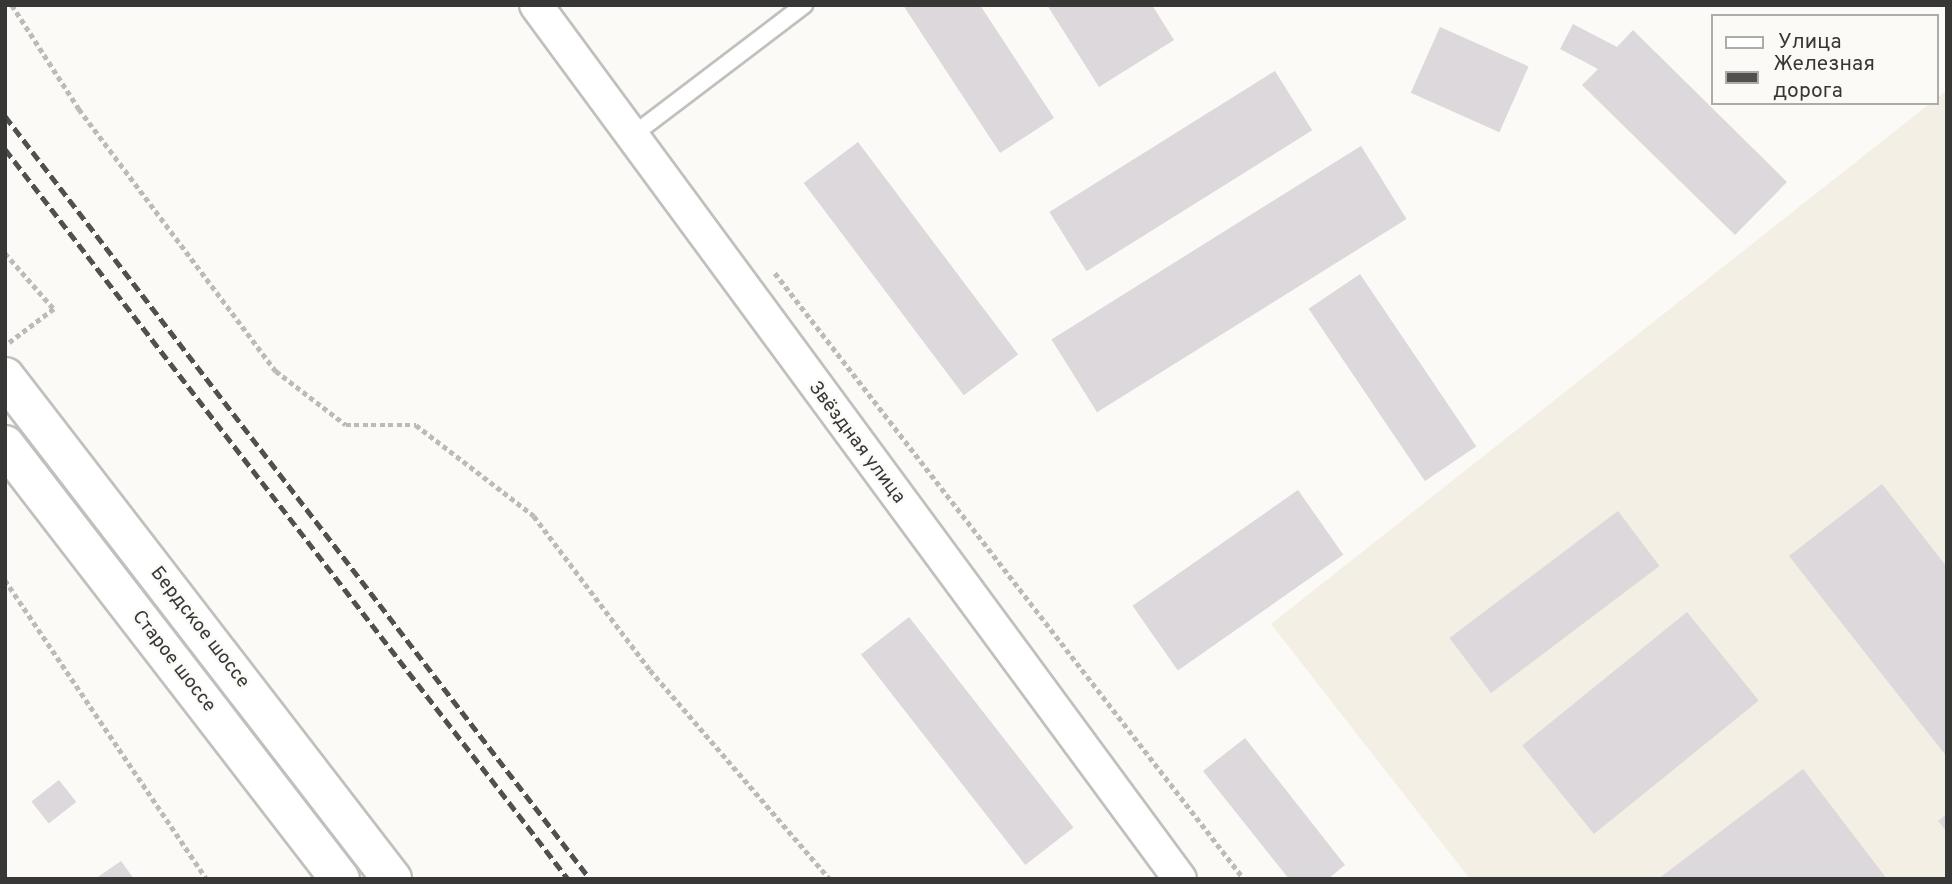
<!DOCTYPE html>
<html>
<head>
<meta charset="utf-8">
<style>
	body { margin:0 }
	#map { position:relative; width:1952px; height:884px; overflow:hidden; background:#fbfaf6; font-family:Overpass,sans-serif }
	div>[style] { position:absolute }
	.built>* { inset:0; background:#f3efe4 }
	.building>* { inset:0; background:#dcd8db; transform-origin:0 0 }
	.path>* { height:4.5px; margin-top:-2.25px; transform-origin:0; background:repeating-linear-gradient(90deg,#bcbbb8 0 5px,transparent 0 8.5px) }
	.roads { filter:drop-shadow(2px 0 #c1c0bc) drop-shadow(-2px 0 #c1c0bc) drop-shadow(0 2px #c1c0bc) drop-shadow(0 -2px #c1c0bc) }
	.lane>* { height:16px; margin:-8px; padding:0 8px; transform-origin:8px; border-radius:8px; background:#fff }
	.street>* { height:32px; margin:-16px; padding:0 16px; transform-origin:16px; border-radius:16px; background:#fff }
	.highway>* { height:38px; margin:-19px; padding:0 19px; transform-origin:19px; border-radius:19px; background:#fff }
	.rail>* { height:5px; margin-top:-2.5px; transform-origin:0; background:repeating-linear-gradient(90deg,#50504e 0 10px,transparent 0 15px) }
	span { translate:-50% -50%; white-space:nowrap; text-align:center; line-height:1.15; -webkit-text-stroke:5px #fbfaf6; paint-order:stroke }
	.street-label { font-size:19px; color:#373735 }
	.frame { position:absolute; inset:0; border:7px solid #373735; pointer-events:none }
	.legend { position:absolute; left:1711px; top:14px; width:228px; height:91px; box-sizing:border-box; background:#fbfaf6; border:2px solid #adaca9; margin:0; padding:9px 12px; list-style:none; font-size:21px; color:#373735 }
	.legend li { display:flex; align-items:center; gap:14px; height:35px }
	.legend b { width:35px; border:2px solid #adaca9 }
</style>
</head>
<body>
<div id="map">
	<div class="built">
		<i style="clip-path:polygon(1947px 90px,1947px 879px,1470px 879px,1271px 624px)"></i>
	</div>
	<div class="building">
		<i style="clip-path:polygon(903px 5px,980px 5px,1054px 118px,1000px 153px)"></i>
		<i style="clip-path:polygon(1047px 5px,1152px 5px,1174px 40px,1099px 87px)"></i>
		<i style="clip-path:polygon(1573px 24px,1617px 47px,1633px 30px,1787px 182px,1735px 235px,1582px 85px,1598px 69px,1560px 49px)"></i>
		<i style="left:1440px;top:27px;width:97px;height:72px;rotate:24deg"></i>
		<i style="left:1275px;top:71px;width:70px;height:266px;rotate:58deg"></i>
		<i style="left:858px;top:142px;width:266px;height:68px;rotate:53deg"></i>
		<i style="left:1361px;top:146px;width:86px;height:365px;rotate:58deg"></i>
		<i style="left:1360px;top:274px;width:208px;height:62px;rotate:56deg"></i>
		<i style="clip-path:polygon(1882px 484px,1947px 567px,1947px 757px,1789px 556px)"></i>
		<i style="left:1298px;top:490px;width:79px;height:202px;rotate:55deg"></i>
		<i style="left:1618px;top:511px;width:69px;height:211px;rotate:53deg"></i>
		<i style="left:1687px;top:612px;width:114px;height:212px;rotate:51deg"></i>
		<i style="left:909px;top:617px;width:267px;height:61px;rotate:52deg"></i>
		<i style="clip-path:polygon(1245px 738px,1345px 865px,1328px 879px,1289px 879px,1203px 771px)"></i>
		<i style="clip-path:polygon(1803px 769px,1887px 879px,1658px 879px)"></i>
		<i style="left:59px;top:780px;width:28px;height:35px;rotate:52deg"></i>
		<i style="clip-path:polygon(1947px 814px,1947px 832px,1938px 821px)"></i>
		<i style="clip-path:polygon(121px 861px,134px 879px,95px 879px)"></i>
	</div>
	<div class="path">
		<i style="left:12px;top:5px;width:124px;rotate:57.2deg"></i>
		<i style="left:79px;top:109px;width:328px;rotate:53.1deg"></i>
		<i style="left:276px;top:371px;width:88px;rotate:37.6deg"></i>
		<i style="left:346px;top:425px;width:70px"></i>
		<i style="left:416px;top:425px;width:149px;rotate:37.6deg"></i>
		<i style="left:534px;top:516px;width:193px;rotate:53deg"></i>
		<i style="left:650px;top:670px;width:276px;rotate:49.3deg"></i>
		<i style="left:5px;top:253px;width:74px;rotate:48.8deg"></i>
		<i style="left:54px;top:309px;width:56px;rotate:142.9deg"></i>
		<i style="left:775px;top:273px;width:766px;rotate:52.26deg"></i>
		<i style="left:5px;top:580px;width:361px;rotate:56deg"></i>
	</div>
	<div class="roads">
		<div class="lane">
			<i style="left:629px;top:138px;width:220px;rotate:-37.2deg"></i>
		</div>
		<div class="street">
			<i style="left:536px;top:5px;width:1086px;rotate:53.62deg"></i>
		</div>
		<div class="highway">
			<i style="left:5px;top:377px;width:634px;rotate:52.37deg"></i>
			<i style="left:5px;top:445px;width:548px;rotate:52.34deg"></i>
		</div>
	</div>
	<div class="rail">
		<i style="left:5px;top:116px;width:961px;rotate:52.52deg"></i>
		<i style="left:5px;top:149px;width:922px;rotate:52.36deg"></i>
	</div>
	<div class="street-label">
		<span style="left:856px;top:443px;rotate:53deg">Звёздная улица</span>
		<span style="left:199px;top:628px;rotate:52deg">Бердское шоссе</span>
		<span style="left:173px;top:662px;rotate:52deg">Старое шоссе</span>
	</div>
	<div class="frame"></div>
	<ul class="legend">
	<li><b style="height:9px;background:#fff"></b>Улица</li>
	<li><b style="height:9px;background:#50504e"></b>Железная дорога</li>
	</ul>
</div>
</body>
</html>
